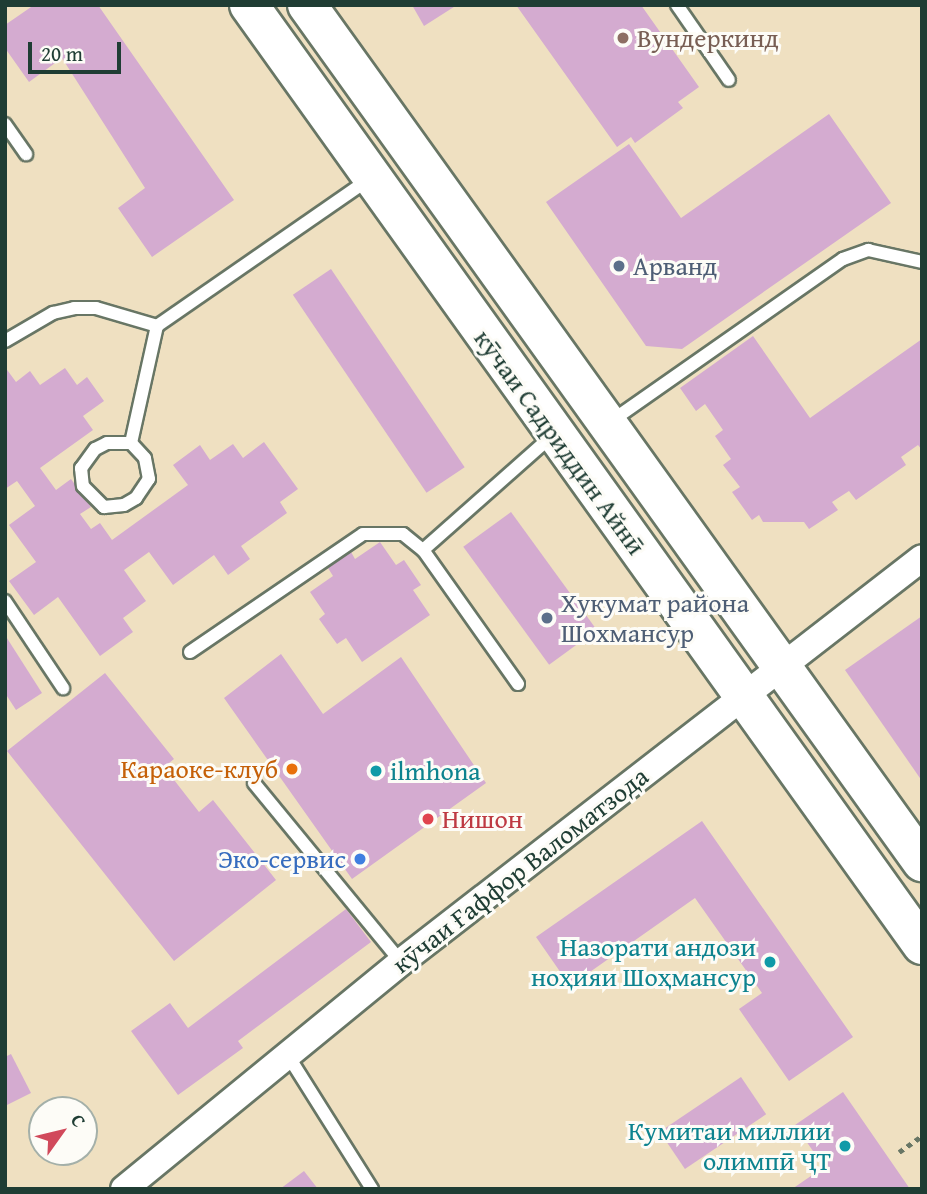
<!DOCTYPE html>
<html>
<head>
<meta charset="utf-8">
<style>
	body { margin:0 }
	#map { position:relative; width:927px; height:1194px; overflow:hidden; background:#efe0c1; font-family:"Gentium Book Plus",serif }
	div>[style] { position:absolute }
	.building>* { inset:0; background:#d4abd0; transform-origin:0 0 }
	.path>* { height:4.5px; margin-top:-2.25px; transform-origin:0; background:repeating-linear-gradient(90deg,#687665 0 5px,transparent 0 10px) }
	.roads { filter:drop-shadow(2px 0 #687665) drop-shadow(-2px 0 #687665) drop-shadow(0 2px #687665) drop-shadow(0 -2px #687665) }
	.service>* { height:12px; margin:-6px; padding:0 6px; transform-origin:6px; border-radius:6px; background:#fff }
	.minor>* { height:26px; margin:-13px; padding:0 13px; transform-origin:13px; border-radius:13px; background:#fff }
	.trunk>* { height:38px; margin:-19px; padding:0 19px; transform-origin:19px; border-radius:19px; background:#fff }
	.dots>* { width:19px; height:19px; translate:-50% -50%; box-sizing:border-box; border:4px solid #fdfcf7; border-radius:50% }
	span { translate:-50% -50%; white-space:nowrap; text-align:center; line-height:1.15; -webkit-text-stroke:6px #fdfcf7; paint-order:stroke }
	.education-label { font-size:26px; color:#785e54 }
	.left { translate:0 -50%; text-align:left }
	.service-label { font-size:26px; color:#4e5e75 }
	.street-label { font-size:26px; color:#1f3d34 }
	.food-label { font-size:26px; color:#c56008 }
	.right { translate:-100% -50%; text-align:right }
	.culture-label { font-size:26px; color:#0d838f }
	.health-label { font-size:26px; color:#be3a42 }
	.shop-label { font-size:26px; color:#366cbe }
	.frame { position:absolute; inset:0; border:7px solid #1f3d34; pointer-events:none }
	.north { position:absolute; left:28px; top:1096px; width:70px; height:70px; box-sizing:border-box; background:#fdfcf7; border:2px solid #a4b0a9; border-radius:50%; rotate:56deg; font-size:19px; font-weight:700; line-height:28px; text-align:center; color:#1f3d34 }
	.north::after { content:''; display:block; margin:auto; width:24px; height:32px; background:#d1495b; clip-path:polygon(50% 0,100% 100%,50% 72%,0 100%) }
	.scale { position:absolute; left:28px; top:42px; width:93px; height:32px; box-sizing:border-box; border:4px solid #1f3d34; border-top:0; padding-left:9px; font-size:21px; line-height:24px; white-space:nowrap; color:#1f3d34; -webkit-text-stroke:5px #fdfcf7; paint-order:stroke }
</style>
</head>
<body>
<div id="map">
	<div class="building">
		<i style="clip-path:polygon(34px 5px,98px 5px,234px 200px,152px 257px,118px 208px,145px 188px,62px 58px,29px 82px,5px 48px,5px 25px)"></i>
		<i style="clip-path:polygon(412px 5px,457px 5px,424px 26px)"></i>
		<i style="clip-path:polygon(516px 5px,641px 5px,699px 87px,678px 102px,683px 108px,635px 143px,631px 137px,617px 147px)"></i>
		<i style="clip-path:polygon(829px 114px,891px 203px,682px 349px,646px 346px,546px 202px,629px 144px,681px 218px)"></i>
		<i style="left:331px;top:269px;width:239px;height:46px;rotate:56deg"></i>
		<i style="clip-path:polygon(753px 336px,810px 418px,922px 339px,922px 450px,918px 445px,901px 457px,906px 465px,856px 500px,849px 491px,832px 502px,838px 510px,809px 529px,804px 522px,763px 522px,759px 515px,752px 520px,732px 492px,740px 487px,723px 465px,731px 459px,715px 436px,723px 430px,705px 404px,696px 411px,680px 388px)"></i>
		<i style="clip-path:polygon(5px 367px,16px 382px,30px 371px,40px 385px,65px 368px,77px 385px,87px 377px,104px 401px,83px 416px,93px 430px,40px 468px,56px 490px,71px 479px,91px 507px,80px 514px,91px 529px,100px 523px,112px 540px,188px 485px,173px 465px,200px 445px,210px 460px,233px 444px,243px 458px,264px 442px,298px 489px,280px 502px,287px 513px,241px 546px,250px 559px,228px 575px,214px 555px,173px 585px,149px 552px,124px 570px,146px 601px,123px 618px,133px 632px,100px 656px,58px 597px,34px 615px,9px 581px,36px 562px,9px 525px,35px 506px,17px 481px,5px 489px)"></i>
		<i style="left:511px;top:512px;width:146px;height:59px;rotate:54deg"></i>
		<i style="clip-path:polygon(380px 542px,396px 565px,404px 560px,421px 585px,413px 590px,430px 615px,362px 662px,346px 638px,337px 644px,319px 619px,325px 614px,310px 592px,333px 576px,328px 568px,351px 552px,355px 559px)"></i>
		<i style="clip-path:polygon(922px 616px,922px 781px,845px 670px)"></i>
		<i style="clip-path:polygon(5px 635px,42px 693px,16px 710px,5px 693px)"></i>
		<i style="clip-path:polygon(281px 654px,323px 714px,401px 657px,486px 783px,352px 879px,224px 698px)"></i>
		<i style="clip-path:polygon(105px 673px,174px 759px,164px 767px,199px 812px,213px 800px,276px 880px,174px 961px,7px 751px)"></i>
		<i style="clip-path:polygon(702px 821px,853px 1037px,789px 1081px,739px 1009px,762px 993px,695px 898px,570px 986px,536px 937px)"></i>
		<i style="clip-path:polygon(346px 909px,371px 942px,238px 1041px,243px 1048px,178px 1095px,131px 1031px,170px 1003px,188px 1028px)"></i>
		<i style="clip-path:polygon(11px 1054px,31px 1093px,5px 1106px,5px 1057px)"></i>
		<i style="left:741px;top:1077px;width:45px;height:98px;rotate:56deg"></i>
		<i style="clip-path:polygon(843px 1092px,910px 1189px,792px 1189px,824px 1167px,795px 1125px)"></i>
		<i style="clip-path:polygon(304px 1171px,318px 1189px,280px 1189px)"></i>
	</div>
	<div class="path">
		<i style="left:899px;top:1152px;width:28px;rotate:-35deg"></i>
	</div>
	<div class="roads">
		<div class="service">
			<i style="left:677px;top:5px;width:91px;rotate:55.3deg"></i>
			<i style="left:5px;top:124px;width:37px;rotate:55deg"></i>
			<i style="left:5px;top:341px;width:56px;rotate:-30.3deg"></i>
			<i style="left:53px;top:313px;width:22px;rotate:-13deg"></i>
			<i style="left:74px;top:308px;width:22px"></i>
			<i style="left:96px;top:308px;width:64px;rotate:16.4deg"></i>
			<i style="left:157px;top:326px;width:257px;rotate:-34.7deg"></i>
			<i style="left:610px;top:422px;width:284px;rotate:-35deg"></i>
			<i style="left:843px;top:259px;width:27px;rotate:-20deg"></i>
			<i style="left:868px;top:250px;width:55px;rotate:12.5deg"></i>
			<i style="left:131px;top:443px;width:24px;rotate:180deg"></i>
			<i style="left:107px;top:443px;width:13px;rotate:153deg"></i>
			<i style="left:95px;top:449px;width:24px;rotate:126deg"></i>
			<i style="left:81px;top:468px;width:18px;rotate:84deg"></i>
			<i style="left:83px;top:486px;width:30px;rotate:45deg"></i>
			<i style="left:104px;top:507px;width:20px;rotate:-6deg"></i>
			<i style="left:124px;top:505px;width:14px;rotate:-30deg"></i>
			<i style="left:136px;top:498px;width:23px;rotate:-56deg"></i>
			<i style="left:149px;top:479px;width:21px;rotate:-101deg"></i>
			<i style="left:145px;top:458px;width:21px;rotate:-133deg"></i>
			<i style="left:131px;top:443px;width:120px;rotate:-77.5deg"></i>
			<i style="left:5px;top:601px;width:105px;rotate:56.3deg"></i>
			<i style="left:190px;top:652px;width:209px;rotate:-34.3deg"></i>
			<i style="left:363px;top:534px;width:40px"></i>
			<i style="left:403px;top:534px;width:26px;rotate:39deg"></i>
			<i style="left:518px;top:684px;width:164px;rotate:-125.3deg"></i>
			<i style="left:423px;top:550px;width:172px;rotate:-41.5deg"></i>
			<i style="left:254px;top:783px;width:232px;rotate:50.6deg"></i>
			<i style="left:287px;top:1054px;width:160px;rotate:57.8deg"></i>
		</div>
		<div class="minor">
			<i style="left:124px;top:1189px;width:358px;rotate:-39.3deg"></i>
			<i style="left:401px;top:962px;width:659px;rotate:-37.79deg"></i>
		</div>
		<div class="trunk">
			<i style="left:249px;top:5px;width:1156px;rotate:54.4deg"></i>
			<i style="left:307px;top:5px;width:1055px;rotate:54.34deg"></i>
		</div>
	</div>
	<div class="dots">
		<i style="left:623px;top:38px;background:#8d6e63"></i>
		<i style="left:619px;top:266px;background:#5c6f8a"></i>
		<i style="left:547px;top:618px;background:#5c6f8a"></i>
		<i style="left:292px;top:769px;background:#e8710a"></i>
		<i style="left:376px;top:771px;background:#0f9aa8"></i>
		<i style="left:428px;top:819px;background:#e0444e"></i>
		<i style="left:360px;top:859px;background:#3f7fe0"></i>
		<i style="left:770px;top:962px;background:#0f9aa8"></i>
		<i style="left:845px;top:1146px;background:#0f9aa8"></i>
	</div>
	<div class="education-label">
		<span class="left" style="left:637px;top:38px">Вундеркинд</span>
	</div>
	<div class="service-label">
		<span class="left" style="left:633px;top:266px">Арванд</span>
		<span class="left" style="left:561px;top:618px">Хукумат района<br>Шохмансур</span>
	</div>
	<div class="street-label">
		<span style="left:560px;top:442px;rotate:54deg">кӯчаи Садриддин Айнӣ</span>
		<span style="left:520px;top:870px;rotate:-38deg">кӯчаи Ғаффор Валоматзода</span>
	</div>
	<div class="food-label">
		<span class="right" style="left:278px;top:769px">Караоке-клуб</span>
	</div>
	<div class="culture-label">
		<span class="left" style="left:390px;top:771px">ilmhona</span>
		<span class="right" style="left:756px;top:962px">Назорати андози<br>ноҳияи Шоҳмансур</span>
		<span class="right" style="left:831px;top:1146px">Кумитаи миллии<br>олимпӣ ҶТ</span>
	</div>
	<div class="health-label">
		<span class="left" style="left:442px;top:819px">Нишон</span>
	</div>
	<div class="shop-label">
		<span class="right" style="left:346px;top:859px">Эко-сервис</span>
	</div>
	<div class="frame"></div>
	<div class="north">С</div>
	<div class="scale">20 m</div>
</div>
</body>
</html>
